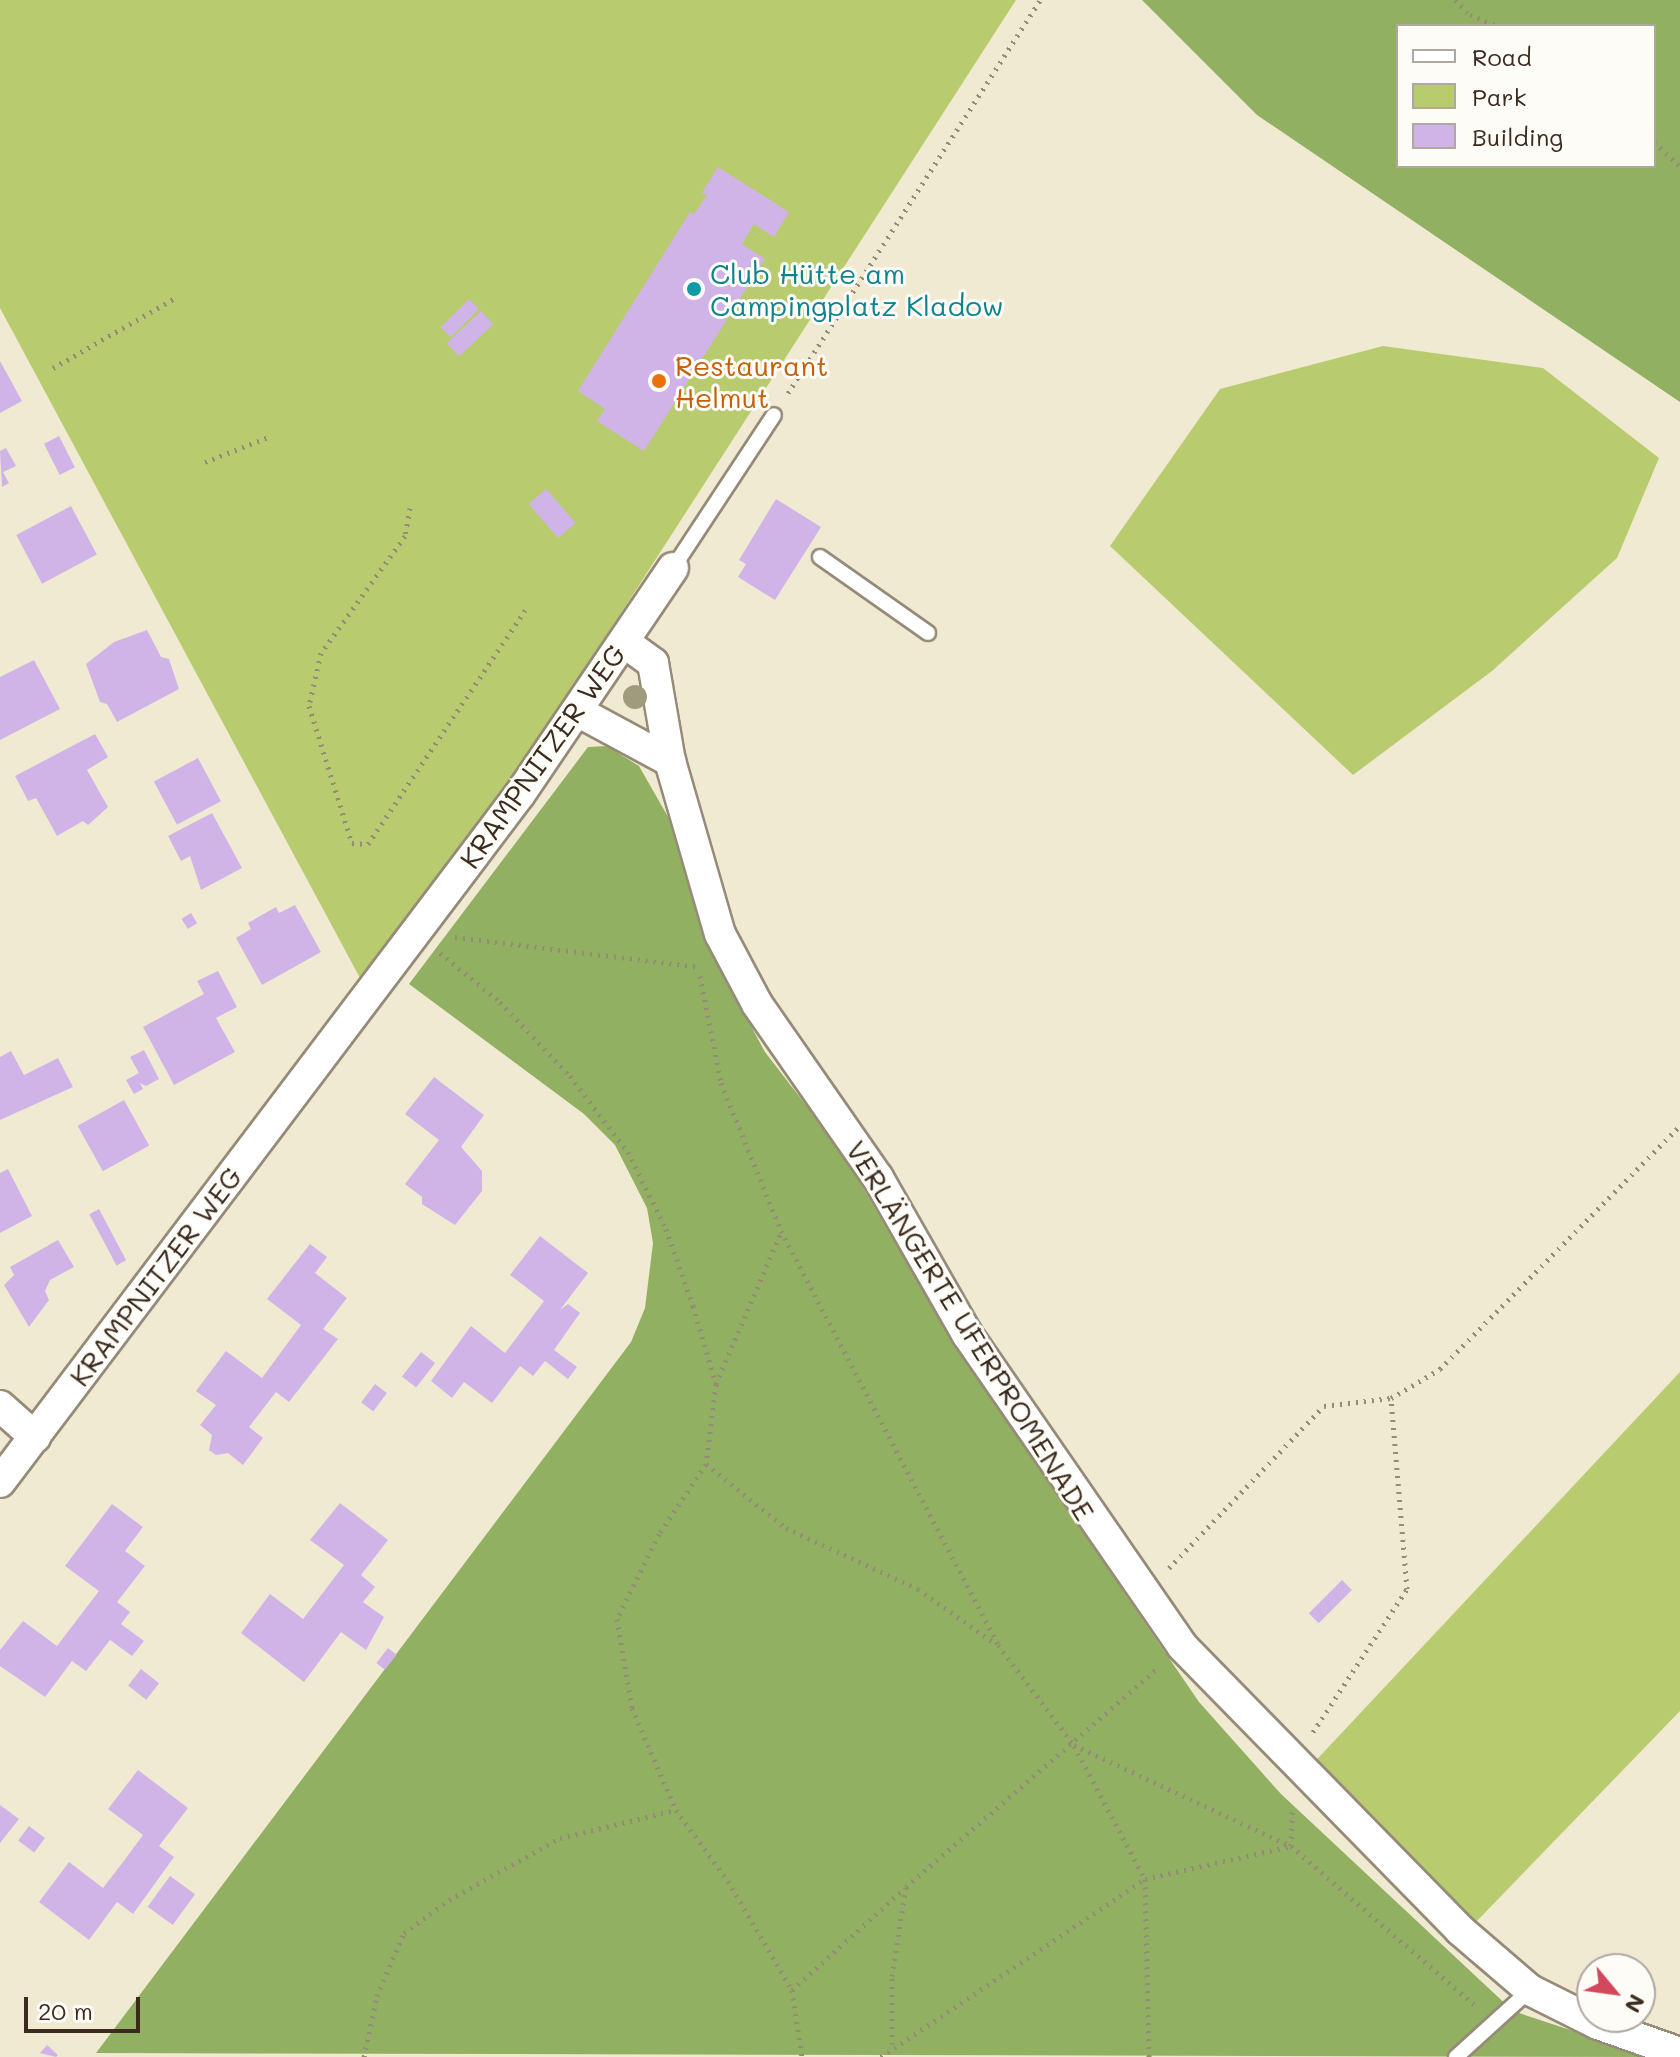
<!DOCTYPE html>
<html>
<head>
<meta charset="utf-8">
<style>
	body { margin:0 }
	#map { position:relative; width:1680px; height:2057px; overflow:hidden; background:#f1ead3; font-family:Mali,sans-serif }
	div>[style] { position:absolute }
	.green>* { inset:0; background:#b8cc6f }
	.forest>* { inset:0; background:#92b062 }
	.building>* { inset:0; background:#d0b4e8; transform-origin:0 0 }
	.path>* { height:5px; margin-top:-2.5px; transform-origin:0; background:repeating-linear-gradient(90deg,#968a78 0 2px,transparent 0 8px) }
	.roads { filter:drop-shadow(2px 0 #968a78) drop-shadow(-2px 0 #968a78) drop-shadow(0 2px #968a78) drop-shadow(0 -2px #968a78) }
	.lane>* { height:14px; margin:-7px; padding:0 7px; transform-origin:7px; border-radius:7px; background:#fff }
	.street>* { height:30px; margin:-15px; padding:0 15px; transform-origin:15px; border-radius:15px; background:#fff }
	.trees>* { width:24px; height:24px; margin:-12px; border-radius:50%; background:#a19b7d }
	.dots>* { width:22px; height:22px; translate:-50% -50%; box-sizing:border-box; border:4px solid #fdfcf7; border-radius:50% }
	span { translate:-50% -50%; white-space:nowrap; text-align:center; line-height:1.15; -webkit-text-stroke:6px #fdfcf7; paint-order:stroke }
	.culture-label { font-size:28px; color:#0d838f }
	.left { translate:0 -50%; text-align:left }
	.food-label { font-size:28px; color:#c56008 }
	.street-label { font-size:28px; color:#3b2a1e }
	.legend { position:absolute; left:1396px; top:24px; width:260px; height:144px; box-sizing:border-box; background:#fdfcf7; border:2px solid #afa8a0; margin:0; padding:10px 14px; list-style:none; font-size:24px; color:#3b2a1e }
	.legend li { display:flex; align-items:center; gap:16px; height:40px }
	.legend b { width:40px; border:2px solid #afa8a0 }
	.north { position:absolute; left:1576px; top:1953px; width:80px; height:80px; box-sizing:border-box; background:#fdfcf7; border:2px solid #afa8a0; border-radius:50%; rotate:119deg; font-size:22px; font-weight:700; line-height:32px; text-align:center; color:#3b2a1e }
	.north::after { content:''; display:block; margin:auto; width:28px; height:36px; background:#d1495b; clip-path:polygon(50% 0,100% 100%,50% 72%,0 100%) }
	.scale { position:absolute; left:24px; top:1997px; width:116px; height:36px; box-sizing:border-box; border:4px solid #3b2a1e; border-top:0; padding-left:10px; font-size:24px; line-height:28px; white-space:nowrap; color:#3b2a1e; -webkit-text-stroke:6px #fdfcf7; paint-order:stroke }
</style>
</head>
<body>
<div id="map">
	<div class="green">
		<i style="clip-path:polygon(0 0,1016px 0,538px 742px,360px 978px,0 308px)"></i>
		<i style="clip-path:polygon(1383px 346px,1543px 368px,1659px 458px,1617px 558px,1492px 671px,1353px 775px,1110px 546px,1220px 389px)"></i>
		<i style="clip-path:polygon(1680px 1372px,1680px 1711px,1475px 1923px,1306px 1771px)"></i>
	</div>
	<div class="forest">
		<i style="clip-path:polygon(evenodd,1142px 0,1680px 0,1680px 402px,1257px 115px,1142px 0,1398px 26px,1654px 26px,1654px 166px,1398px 166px,1398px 26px)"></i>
		<i style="clip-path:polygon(607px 746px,639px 766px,675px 829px,706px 942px,765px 1052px,842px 1152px,957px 1348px,1199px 1702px,1281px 1794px,1513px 2011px,1652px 2057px,96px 2053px,631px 1342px,645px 1308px,653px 1243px,647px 1208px,615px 1145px,584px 1114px,409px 984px,588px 747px)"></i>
	</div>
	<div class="building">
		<i style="clip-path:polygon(718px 167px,789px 212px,774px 237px,754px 224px,742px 244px,765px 259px,644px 451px,597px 421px,605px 409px,578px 391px,690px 212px,694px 214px,707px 195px,702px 193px)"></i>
		<i style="left:469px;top:299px;width:14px;height:40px;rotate:45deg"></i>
		<i style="left:481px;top:311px;width:18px;height:47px;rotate:47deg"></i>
		<i style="clip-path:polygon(0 361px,22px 401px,0 413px)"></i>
		<i style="left:59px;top:436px;width:35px;height:17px;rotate:63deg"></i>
		<i style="clip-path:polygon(6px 448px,16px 466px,3px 472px,9px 483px,2px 487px,0 451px)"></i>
		<i style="left:546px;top:489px;width:45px;height:23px;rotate:49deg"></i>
		<i style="clip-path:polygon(776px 499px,821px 527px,775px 600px,738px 577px,746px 564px,739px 560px)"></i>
		<i style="left:71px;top:506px;width:55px;height:62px;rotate:62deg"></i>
		<i style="clip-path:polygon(147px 630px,161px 657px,169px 659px,179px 689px,117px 722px,107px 704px,100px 702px,86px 664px,114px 642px)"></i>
		<i style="clip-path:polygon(34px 660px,60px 709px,0 740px,0 677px)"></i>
		<i style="clip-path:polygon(95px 734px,108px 757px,87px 770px,108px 807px,88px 825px,83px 821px,57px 836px,36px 798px,28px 801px,15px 776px)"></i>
		<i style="left:198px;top:758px;width:49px;height:50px;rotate:62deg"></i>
		<i style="clip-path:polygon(212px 813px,242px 868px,201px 890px,190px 856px,181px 861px,168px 836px)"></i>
		<i style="clip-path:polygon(295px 905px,321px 952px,262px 985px,236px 938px,251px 929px,248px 923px,276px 907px,279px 913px)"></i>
		<i style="left:191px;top:913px;width:12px;height:11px;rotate:59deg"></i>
		<i style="clip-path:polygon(218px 971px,237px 1007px,216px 1018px,235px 1052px,174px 1085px,143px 1027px,204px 994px,197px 981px)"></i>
		<i style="clip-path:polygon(144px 1050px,159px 1079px,146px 1086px,140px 1083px,143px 1089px,134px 1094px,126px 1080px,139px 1073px,130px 1057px)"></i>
		<i style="clip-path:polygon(11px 1051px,24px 1075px,58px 1058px,73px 1087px,0 1120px,0 1057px)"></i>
		<i style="clip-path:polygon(434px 1077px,484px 1115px,461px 1147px,482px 1171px,482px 1191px,455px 1225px,422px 1204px,422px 1197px,405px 1184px,439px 1140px,405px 1114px)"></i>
		<i style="left:124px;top:1100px;width:52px;height:53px;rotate:61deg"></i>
		<i style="clip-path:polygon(8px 1169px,32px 1216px,0 1233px,0 1173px)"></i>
		<i style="left:99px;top:1209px;width:58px;height:11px;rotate:62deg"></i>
		<i style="clip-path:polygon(540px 1236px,588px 1273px,560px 1310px,568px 1304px,580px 1313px,554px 1350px,577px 1367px,568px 1379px,545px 1361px,533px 1376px,520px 1366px,492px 1403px,464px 1382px,452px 1398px,431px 1381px,471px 1326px,505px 1353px,544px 1301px,510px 1275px)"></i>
		<i style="clip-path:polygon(58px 1240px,74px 1267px,50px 1280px,45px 1291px,49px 1300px,29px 1327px,4px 1285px,14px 1275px,10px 1267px)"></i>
		<i style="clip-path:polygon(310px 1244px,327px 1257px,315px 1273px,347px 1298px,323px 1329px,338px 1339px,289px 1402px,276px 1392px,249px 1427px,263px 1438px,243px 1465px,228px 1453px,216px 1455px,209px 1450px,212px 1435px,200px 1425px,216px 1405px,196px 1391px,226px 1351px,262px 1378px,301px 1325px,267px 1299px)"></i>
		<i style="left:421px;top:1352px;width:18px;height:31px;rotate:38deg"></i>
		<i style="left:375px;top:1384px;width:15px;height:23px;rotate:37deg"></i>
		<i style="clip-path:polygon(340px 1503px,388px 1540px,361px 1575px,375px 1587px,363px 1602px,384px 1617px,366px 1650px,341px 1632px,304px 1682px,241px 1633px,270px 1594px,303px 1619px,344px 1565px,310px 1540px)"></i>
		<i style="clip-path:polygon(112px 1504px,143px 1527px,125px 1551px,145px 1566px,117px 1602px,130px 1612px,121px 1624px,144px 1641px,132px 1656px,110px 1640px,86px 1671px,72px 1661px,45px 1697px,0 1666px,0 1650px,23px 1621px,57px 1646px,99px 1591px,65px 1566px)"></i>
		<i style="left:1342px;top:1580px;width:14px;height:47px;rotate:45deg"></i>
		<i style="left:388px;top:1648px;width:11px;height:19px;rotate:38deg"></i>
		<i style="left:141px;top:1669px;width:23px;height:21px;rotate:38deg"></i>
		<i style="clip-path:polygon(138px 1770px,188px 1808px,159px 1846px,174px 1857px,133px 1914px,117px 1902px,89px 1940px,39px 1902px,69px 1862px,103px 1888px,123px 1862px,143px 1835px,108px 1809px)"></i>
		<i style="clip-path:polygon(0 1805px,19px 1819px,0 1843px)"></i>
		<i style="left:29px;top:1826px;width:20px;height:18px;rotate:37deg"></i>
		<i style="left:170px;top:1876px;width:31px;height:38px;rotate:36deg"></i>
		<i style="clip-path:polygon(47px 2045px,58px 2055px,56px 2057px,40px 2053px)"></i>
	</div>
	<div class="path">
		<i style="left:1455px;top:0;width:21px;rotate:45deg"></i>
		<i style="left:1470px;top:15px;width:29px;rotate:22deg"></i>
		<i style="left:1654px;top:142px;width:35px;rotate:43deg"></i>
		<i style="left:53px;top:368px;width:141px;rotate:-29.8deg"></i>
		<i style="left:788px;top:393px;width:467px;rotate:-57.3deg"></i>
		<i style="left:205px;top:462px;width:71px;rotate:-21.5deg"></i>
		<i style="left:410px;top:508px;width:28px;rotate:100deg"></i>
		<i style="left:405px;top:536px;width:144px;rotate:125.7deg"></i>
		<i style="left:321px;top:653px;width:54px;rotate:102.8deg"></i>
		<i style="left:309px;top:706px;width:144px;rotate:72.6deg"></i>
		<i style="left:352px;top:843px;width:16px;rotate:4deg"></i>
		<i style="left:368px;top:844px;width:282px;rotate:-56.1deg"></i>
		<i style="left:455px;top:937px;width:245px;rotate:7deg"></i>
		<i style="left:440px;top:953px;width:77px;rotate:39.2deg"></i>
		<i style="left:500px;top:1002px;width:102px;rotate:46.6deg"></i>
		<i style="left:570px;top:1076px;width:96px;rotate:52.7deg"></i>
		<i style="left:628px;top:1152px;width:86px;rotate:63.7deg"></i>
		<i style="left:666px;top:1229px;width:82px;rotate:70.7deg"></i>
		<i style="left:693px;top:1306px;width:81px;rotate:73.6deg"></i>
		<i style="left:716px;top:1384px;width:81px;rotate:97.1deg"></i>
		<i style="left:706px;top:1464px;width:84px;rotate:123.9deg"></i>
		<i style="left:659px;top:1534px;width:95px;rotate:116.3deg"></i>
		<i style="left:617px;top:1619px;width:90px;rotate:80.4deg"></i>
		<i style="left:632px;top:1708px;width:111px;rotate:66.7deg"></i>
		<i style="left:676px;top:1810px;width:88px;rotate:53.8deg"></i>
		<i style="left:728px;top:1881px;width:126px;rotate:59.6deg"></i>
		<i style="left:792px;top:1990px;width:68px;rotate:81.5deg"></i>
		<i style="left:700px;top:976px;width:109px;rotate:78.9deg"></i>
		<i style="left:721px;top:1083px;width:160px;rotate:67.9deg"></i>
		<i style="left:781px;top:1231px;width:467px;rotate:62.3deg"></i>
		<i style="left:998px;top:1645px;width:126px;rotate:52.8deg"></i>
		<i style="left:1074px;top:1745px;width:239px;rotate:25deg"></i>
		<i style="left:1291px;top:1846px;width:245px;rotate:40.9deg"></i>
		<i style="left:716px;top:1384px;width:165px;rotate:-66.8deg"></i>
		<i style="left:706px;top:1464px;width:102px;rotate:38.7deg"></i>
		<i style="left:786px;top:1528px;width:145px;rotate:24.8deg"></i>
		<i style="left:918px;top:1589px;width:95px;rotate:35.2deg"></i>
		<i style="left:1169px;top:1568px;width:224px;rotate:-46.3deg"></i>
		<i style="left:1324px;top:1406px;width:67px;rotate:-6.8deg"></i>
		<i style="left:1391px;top:1398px;width:57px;rotate:-30.6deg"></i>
		<i style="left:1440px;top:1369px;width:342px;rotate:-45.4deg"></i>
		<i style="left:1313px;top:1732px;width:171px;rotate:-56.7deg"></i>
		<i style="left:1407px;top:1589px;width:192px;rotate:-94.8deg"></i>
		<i style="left:1074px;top:1746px;width:151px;rotate:61.9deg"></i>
		<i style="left:1145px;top:1879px;width:178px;rotate:88.7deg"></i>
		<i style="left:792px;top:1990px;width:152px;rotate:-42.1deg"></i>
		<i style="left:892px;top:2044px;width:68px;rotate:-90deg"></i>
		<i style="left:892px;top:1976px;width:90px;rotate:-81.1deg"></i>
		<i style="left:906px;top:1887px;width:331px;rotate:-41deg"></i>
		<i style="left:364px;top:2057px;width:62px;rotate:-78deg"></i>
		<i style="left:377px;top:1996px;width:69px;rotate:-66.8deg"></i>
		<i style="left:404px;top:1933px;width:56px;rotate:-36.3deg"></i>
		<i style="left:449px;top:1900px;width:127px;rotate:-29.2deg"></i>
		<i style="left:560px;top:1838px;width:119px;rotate:-13.6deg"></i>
		<i style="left:881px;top:2057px;width:318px;rotate:-34deg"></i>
		<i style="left:1145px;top:1879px;width:150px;rotate:-12.7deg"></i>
		<i style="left:1291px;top:1846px;width:38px;rotate:-88deg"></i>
	</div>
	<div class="roads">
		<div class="lane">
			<i style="left:820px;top:557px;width:132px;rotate:35.1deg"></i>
			<i style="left:673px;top:568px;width:183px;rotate:-56.6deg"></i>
			<i style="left:1456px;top:2057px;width:100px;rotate:-42.2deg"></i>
		</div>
		<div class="street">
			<i style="left:624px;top:642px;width:36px;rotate:36deg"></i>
			<i style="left:653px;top:663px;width:99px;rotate:80.2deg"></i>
			<i style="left:670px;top:761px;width:180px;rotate:73.9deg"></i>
			<i style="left:720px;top:934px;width:79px;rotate:62.1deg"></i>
			<i style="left:757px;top:1004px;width:212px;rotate:55.2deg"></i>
			<i style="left:878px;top:1178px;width:180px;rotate:60.3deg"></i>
			<i style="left:967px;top:1334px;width:379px;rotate:55.4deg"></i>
			<i style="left:1182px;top:1646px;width:397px;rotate:45.6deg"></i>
			<i style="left:1460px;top:1930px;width:92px;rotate:40.6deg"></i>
			<i style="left:1530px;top:1990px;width:76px;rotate:26.6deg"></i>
			<i style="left:1598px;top:2024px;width:87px;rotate:19.5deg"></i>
			<i style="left:577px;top:711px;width:106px;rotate:28.3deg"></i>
			<i style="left:0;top:1406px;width:47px;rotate:41.5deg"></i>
			<i style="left:0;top:1482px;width:862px;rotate:-52.92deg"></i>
			<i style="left:520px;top:794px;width:273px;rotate:-55.9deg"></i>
		</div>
	</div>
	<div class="trees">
		<i style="left:635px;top:697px"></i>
	</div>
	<div class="dots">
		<i style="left:694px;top:289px;background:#0f9aa8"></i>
		<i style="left:659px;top:381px;background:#e8710a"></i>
	</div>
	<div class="culture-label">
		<span class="left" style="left:710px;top:289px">Club Hütte am<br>Campingplatz Kladow</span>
	</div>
	<div class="food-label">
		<span class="left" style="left:675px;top:381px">Restaurant<br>Helmut</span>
	</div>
	<div class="street-label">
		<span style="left:542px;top:756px;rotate:-55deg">KRAMPNITZER WEG</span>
		<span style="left:155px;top:1276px;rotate:-53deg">KRAMPNITZER WEG</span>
		<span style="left:971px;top:1330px;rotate:58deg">VERLÄNGERTE UFERPROMENADE</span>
	</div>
	<ul class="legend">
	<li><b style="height:10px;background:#fff"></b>Road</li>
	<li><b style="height:22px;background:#b8cc6f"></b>Park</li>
	<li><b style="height:22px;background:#d0b4e8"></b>Building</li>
	</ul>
	<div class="north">N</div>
	<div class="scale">20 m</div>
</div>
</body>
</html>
